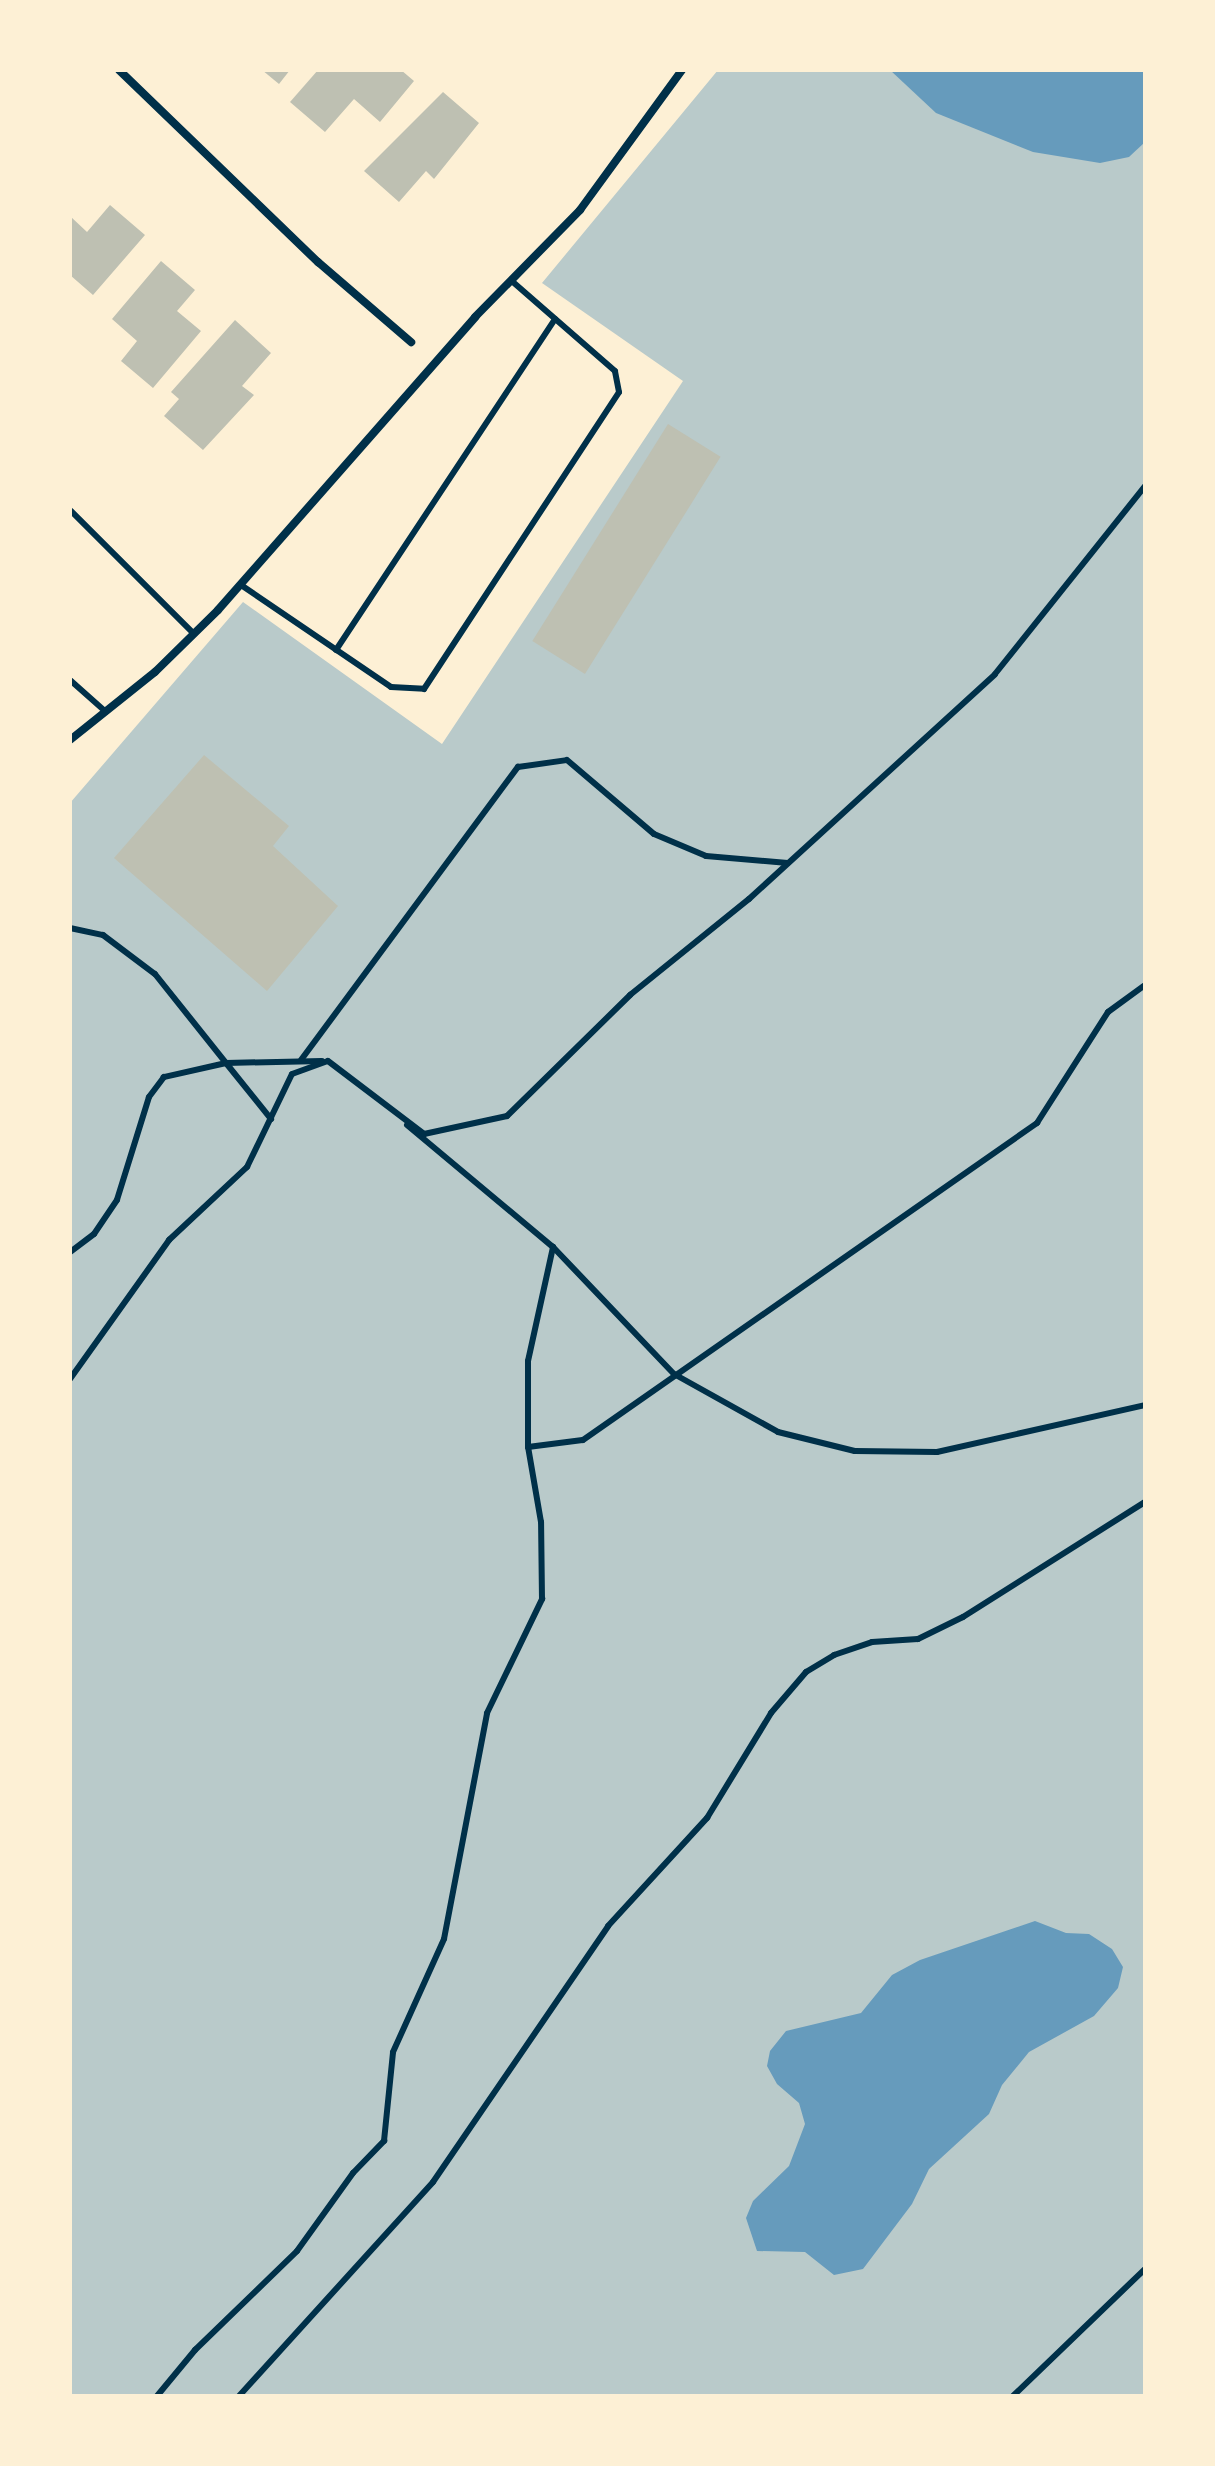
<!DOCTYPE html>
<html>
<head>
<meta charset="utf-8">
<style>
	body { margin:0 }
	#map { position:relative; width:1215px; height:2466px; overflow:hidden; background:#fdf0d5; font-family:"Work Sans",sans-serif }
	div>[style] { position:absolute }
	.green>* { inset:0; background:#b9caca }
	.water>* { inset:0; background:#669bbc }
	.building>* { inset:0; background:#bec0b2; transform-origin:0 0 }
	.service>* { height:6px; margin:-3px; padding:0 3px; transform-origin:3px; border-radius:3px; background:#003049 }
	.minor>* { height:8px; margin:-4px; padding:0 4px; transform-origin:4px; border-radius:4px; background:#003049 }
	span { translate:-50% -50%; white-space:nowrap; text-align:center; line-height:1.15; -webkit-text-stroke:8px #fdf0d5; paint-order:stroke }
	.frame { position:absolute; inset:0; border:72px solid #fdf0d5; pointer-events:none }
</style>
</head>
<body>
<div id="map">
	<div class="green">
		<i style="clip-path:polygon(718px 70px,1145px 70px,1145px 2396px,70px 2396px,70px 803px,243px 602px,442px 744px,683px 381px,542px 283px)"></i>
	</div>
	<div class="water">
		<i style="clip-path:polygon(890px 70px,1145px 70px,1145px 142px,1129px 157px,1100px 163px,1033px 152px,936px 113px)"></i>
		<i style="clip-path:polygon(1035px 1921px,1066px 1933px,1089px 1934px,1112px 1949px,1123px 1967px,1118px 1988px,1094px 2016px,1029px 2052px,1002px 2085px,989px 2114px,929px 2169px,912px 2204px,863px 2269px,834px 2275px,805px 2252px,757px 2251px,746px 2218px,753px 2201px,789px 2166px,805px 2124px,799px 2103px,777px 2084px,767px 2066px,770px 2051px,786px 2031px,861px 2013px,892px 1975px,920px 1960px)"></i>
	</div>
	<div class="building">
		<i style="clip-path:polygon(262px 70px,290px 70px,279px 84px)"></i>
		<i style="clip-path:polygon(318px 70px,401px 70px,414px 81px,380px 122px,354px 99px,325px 132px,290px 102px)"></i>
		<i style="clip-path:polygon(443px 92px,479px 123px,434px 179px,426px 171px,399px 202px,364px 171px)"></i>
		<i style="clip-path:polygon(110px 205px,145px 235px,93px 295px,70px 275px,70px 216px,87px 232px)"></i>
		<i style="clip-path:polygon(161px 261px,195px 290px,177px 311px,201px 331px,153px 388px,121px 361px,137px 341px,112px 319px)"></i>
		<i style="clip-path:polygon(235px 320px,271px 353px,242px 386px,254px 395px,203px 450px,164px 416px,179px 399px,171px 392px)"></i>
		<i style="left:668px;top:424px;width:62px;height:256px;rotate:32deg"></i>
		<i style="clip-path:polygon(204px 755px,289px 826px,273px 846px,338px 906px,267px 991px,114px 858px)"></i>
	</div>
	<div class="service">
		<i style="left:70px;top:510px;width:175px;rotate:45deg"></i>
		<i style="left:241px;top:585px;width:181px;rotate:34.2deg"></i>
		<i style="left:391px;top:687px;width:33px;rotate:3deg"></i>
		<i style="left:424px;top:689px;width:355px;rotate:-56.7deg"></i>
		<i style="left:619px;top:392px;width:21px;rotate:-101deg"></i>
		<i style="left:615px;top:371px;width:137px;rotate:-138.9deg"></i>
		<i style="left:336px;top:650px;width:397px;rotate:-56.5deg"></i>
		<i style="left:70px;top:680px;width:48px;rotate:41.6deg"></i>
		<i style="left:70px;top:928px;width:34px;rotate:12deg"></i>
		<i style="left:103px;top:935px;width:65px;rotate:36.9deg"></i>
		<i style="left:155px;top:974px;width:114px;rotate:51.4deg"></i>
		<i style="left:226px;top:1063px;width:64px;rotate:167.3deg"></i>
		<i style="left:164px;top:1077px;width:25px;rotate:127deg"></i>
		<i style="left:149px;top:1097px;width:108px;rotate:107.3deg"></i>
		<i style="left:117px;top:1200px;width:41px;rotate:124.1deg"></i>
		<i style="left:94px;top:1234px;width:30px;rotate:143deg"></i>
		<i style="left:301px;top:1060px;width:365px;rotate:-53.5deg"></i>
		<i style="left:518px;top:767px;width:49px;rotate:-8.1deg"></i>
		<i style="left:567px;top:760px;width:114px;rotate:40.4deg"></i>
		<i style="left:654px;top:834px;width:56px;rotate:22.9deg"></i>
		<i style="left:706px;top:856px;width:82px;rotate:4.9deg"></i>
		<i style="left:226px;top:1063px;width:96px;rotate:-1.2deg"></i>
		<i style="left:226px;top:1063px;width:72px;rotate:51.2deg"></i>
		<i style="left:407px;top:1125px;width:190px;rotate:39.9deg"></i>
		<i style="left:553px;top:1247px;width:175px;rotate:46.4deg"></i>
		<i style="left:674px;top:1374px;width:119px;rotate:29.1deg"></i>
		<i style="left:778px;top:1432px;width:79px;rotate:13.9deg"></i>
		<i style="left:855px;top:1451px;width:82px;rotate:0.7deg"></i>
		<i style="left:937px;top:1452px;width:213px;rotate:-12.7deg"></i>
		<i style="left:70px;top:1379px;width:171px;rotate:-54.5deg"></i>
		<i style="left:169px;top:1240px;width:107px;rotate:-43.1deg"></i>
		<i style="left:247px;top:1167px;width:103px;rotate:-64.2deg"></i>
		<i style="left:292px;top:1074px;width:38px;rotate:-20deg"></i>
		<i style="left:328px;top:1061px;width:121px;rotate:37.2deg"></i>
		<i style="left:424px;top:1134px;width:85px;rotate:-12.2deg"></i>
		<i style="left:507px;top:1116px;width:173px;rotate:-44.5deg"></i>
		<i style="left:630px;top:995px;width:153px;rotate:-38.9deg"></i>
		<i style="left:749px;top:899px;width:333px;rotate:-42.4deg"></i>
		<i style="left:995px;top:674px;width:241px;rotate:-51.4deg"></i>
		<i style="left:528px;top:1447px;width:55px;rotate:-7.3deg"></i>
		<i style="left:583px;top:1440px;width:554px;rotate:-34.92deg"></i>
		<i style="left:1037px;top:1123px;width:132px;rotate:-57.4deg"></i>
		<i style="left:1108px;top:1012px;width:46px;rotate:-36.1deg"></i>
		<i style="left:157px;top:2396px;width:60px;rotate:-50.4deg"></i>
		<i style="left:195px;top:2350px;width:142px;rotate:-44.1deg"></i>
		<i style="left:297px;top:2251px;width:96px;rotate:-54.3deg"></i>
		<i style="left:353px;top:2173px;width:45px;rotate:-45.9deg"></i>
		<i style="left:384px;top:2141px;width:89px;rotate:-84.2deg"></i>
		<i style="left:393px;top:2052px;width:124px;rotate:-65.7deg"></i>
		<i style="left:444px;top:1939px;width:230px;rotate:-79.2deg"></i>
		<i style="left:487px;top:1713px;width:127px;rotate:-64.2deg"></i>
		<i style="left:542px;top:1599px;width:77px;rotate:-90.7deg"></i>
		<i style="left:541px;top:1522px;width:76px;rotate:-99.8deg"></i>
		<i style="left:528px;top:1447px;width:86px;rotate:-90deg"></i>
		<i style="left:528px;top:1361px;width:117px;rotate:-77.6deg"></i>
		<i style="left:239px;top:2396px;width:289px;rotate:-47.8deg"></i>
		<i style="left:433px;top:2182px;width:310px;rotate:-55.6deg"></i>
		<i style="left:608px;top:1926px;width:147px;rotate:-47.5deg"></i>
		<i style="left:707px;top:1818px;width:123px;rotate:-58.6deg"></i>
		<i style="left:771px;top:1713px;width:54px;rotate:-49.5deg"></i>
		<i style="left:806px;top:1672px;width:33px;rotate:-31deg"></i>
		<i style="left:834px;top:1655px;width:40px;rotate:-18.9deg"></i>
		<i style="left:872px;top:1642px;width:46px;rotate:-3.7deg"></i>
		<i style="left:918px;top:1639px;width:50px;rotate:-26.1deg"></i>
		<i style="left:963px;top:1617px;width:215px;rotate:-32.3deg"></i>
		<i style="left:1013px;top:2396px;width:183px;rotate:-43.9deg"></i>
	</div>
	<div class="minor">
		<i style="left:119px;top:70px;width:277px;rotate:44deg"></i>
		<i style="left:318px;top:262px;width:123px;rotate:40.7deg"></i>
		<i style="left:70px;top:740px;width:109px;rotate:-38.7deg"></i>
		<i style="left:155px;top:672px;width:88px;rotate:-44.5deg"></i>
		<i style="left:218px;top:610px;width:390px;rotate:-48.7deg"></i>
		<i style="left:475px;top:317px;width:150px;rotate:-45.5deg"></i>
		<i style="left:580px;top:210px;width:173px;rotate:-53.9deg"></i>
	</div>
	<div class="frame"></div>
</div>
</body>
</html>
